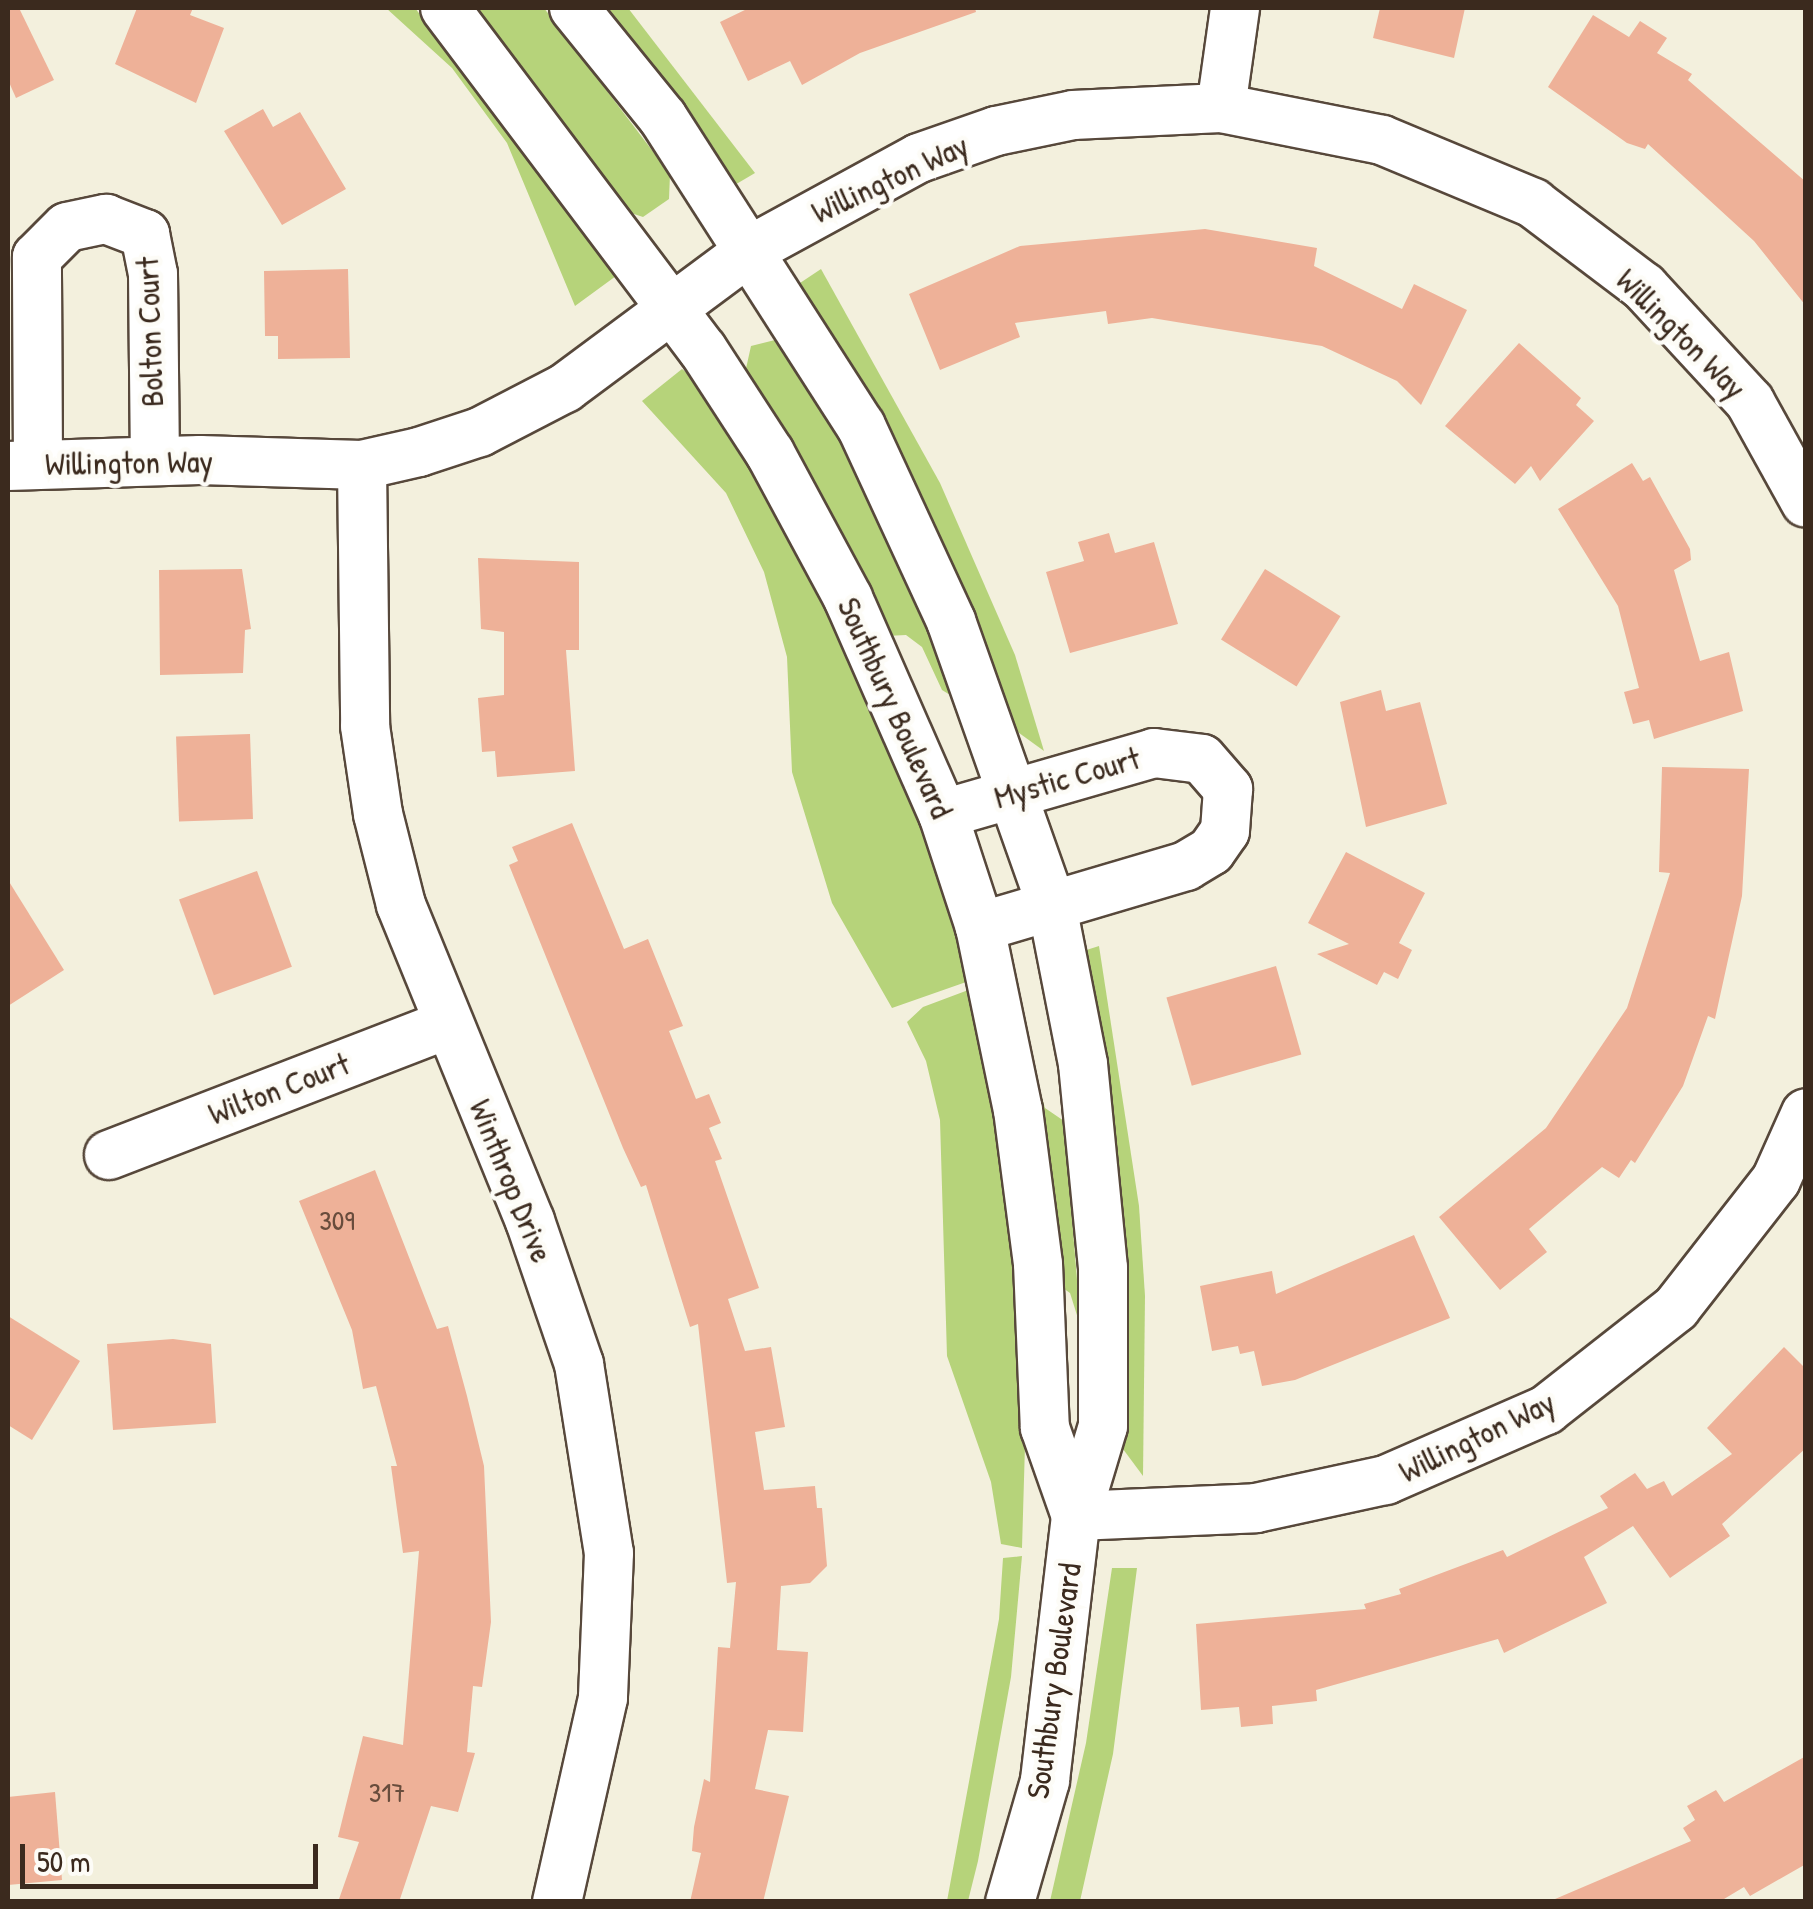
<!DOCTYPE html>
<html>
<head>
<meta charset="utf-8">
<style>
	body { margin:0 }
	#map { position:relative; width:1813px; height:1909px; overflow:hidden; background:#f3f0dd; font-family:"Patrick Hand",sans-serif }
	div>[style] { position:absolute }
	.green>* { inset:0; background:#b6d37a }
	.building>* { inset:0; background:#eeb198; transform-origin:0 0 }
	.roads { filter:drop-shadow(2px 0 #57483b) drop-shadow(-2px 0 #57483b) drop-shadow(0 2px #57483b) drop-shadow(0 -2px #57483b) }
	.minor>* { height:48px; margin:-24px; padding:0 24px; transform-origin:24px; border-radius:24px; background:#fff }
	span { translate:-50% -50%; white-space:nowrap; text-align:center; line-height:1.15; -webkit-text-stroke:9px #fdfcf7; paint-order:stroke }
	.number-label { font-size:28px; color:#684c3c }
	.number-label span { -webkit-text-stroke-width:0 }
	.street-label { font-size:32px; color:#3b2a1e }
	.frame { position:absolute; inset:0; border:10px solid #3b2a1e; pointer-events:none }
	.scale { position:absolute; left:20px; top:1844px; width:298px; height:45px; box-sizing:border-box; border:5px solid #3b2a1e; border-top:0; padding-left:12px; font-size:30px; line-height:35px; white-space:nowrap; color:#3b2a1e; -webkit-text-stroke:8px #fdfcf7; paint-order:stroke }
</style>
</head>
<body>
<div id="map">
	<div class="green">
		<i style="clip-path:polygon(386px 8px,415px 8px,606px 256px,616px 276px,575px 306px,507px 143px,452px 68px)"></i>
		<i style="clip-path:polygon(461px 8px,544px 8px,670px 174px,669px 199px,643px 217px,622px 210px)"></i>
		<i style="clip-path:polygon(591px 8px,628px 8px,755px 173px,733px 186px)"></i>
		<i style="clip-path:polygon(821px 269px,940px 483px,1015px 655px,1044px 751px,1011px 727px,806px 299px,800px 283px)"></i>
		<i style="clip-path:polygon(775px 340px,840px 436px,920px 597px,955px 698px,942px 690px,922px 647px,906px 635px,886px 636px,745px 373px,751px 346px)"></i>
		<i style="clip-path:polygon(682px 369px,701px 384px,797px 541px,914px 802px,969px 981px,892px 1008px,832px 903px,792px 772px,787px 657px,764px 572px,726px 493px,642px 401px)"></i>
		<i style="clip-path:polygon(1099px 946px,1139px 1206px,1145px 1296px,1143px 1476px,1120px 1445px,1077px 953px)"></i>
		<i style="clip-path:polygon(971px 989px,1011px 1206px,1026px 1411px,1022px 1548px,1001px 1544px,991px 1482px,947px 1356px,940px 1120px,926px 1061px,907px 1022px,923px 1007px)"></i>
		<i style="clip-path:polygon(1032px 1063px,1045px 1108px,1064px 1121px,1081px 1328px,1070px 1293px,1060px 1286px)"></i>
		<i style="clip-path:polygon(1022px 1556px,1011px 1677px,978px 1861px,968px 1901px,947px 1901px,999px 1619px,1003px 1558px)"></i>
		<i style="clip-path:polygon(1112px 1568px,1137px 1568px,1113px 1754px,1080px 1901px,1050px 1901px,1086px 1743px)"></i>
	</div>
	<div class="building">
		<i style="clip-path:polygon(8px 8px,19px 8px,54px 80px,16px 98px,8px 80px)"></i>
		<i style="clip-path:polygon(137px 8px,193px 8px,190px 15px,224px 28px,196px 103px,115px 64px)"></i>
		<i style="clip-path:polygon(749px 8px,975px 8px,976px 12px,860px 53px,802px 85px,790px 61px,748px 81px,720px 22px)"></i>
		<i style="clip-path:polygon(1380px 8px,1465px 8px,1454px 58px,1373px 38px)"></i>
		<i style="clip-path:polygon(1593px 15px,1629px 37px,1640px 21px,1667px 38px,1657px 53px,1692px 74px,1688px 80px,1806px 182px,1806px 306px,1754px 241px,1648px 144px,1645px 149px,1627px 143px,1548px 87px)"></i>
		<i style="clip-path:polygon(263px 109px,273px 127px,300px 112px,346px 189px,282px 225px,224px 131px)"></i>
		<i style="clip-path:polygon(1205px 229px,1317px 248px,1314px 266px,1402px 309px,1414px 284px,1467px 310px,1421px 405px,1397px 381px,1322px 346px,1152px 318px,1108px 324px,1106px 311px,1015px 323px,1020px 337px,940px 370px,909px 294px,1020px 246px)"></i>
		<i style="clip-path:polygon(348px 269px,350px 358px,278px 359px,278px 336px,265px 336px,264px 271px)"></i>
		<i style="clip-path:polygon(1519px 343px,1581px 398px,1576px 405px,1594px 421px,1540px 481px,1531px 466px,1515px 484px,1445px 426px)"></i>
		<i style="clip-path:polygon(1632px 463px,1643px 481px,1650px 477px,1690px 549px,1691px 560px,1674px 570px,1700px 661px,1729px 652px,1743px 711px,1654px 739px,1649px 720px,1633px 724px,1624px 692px,1639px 688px,1618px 606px,1558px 509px)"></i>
		<i style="clip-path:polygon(1109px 533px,1115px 553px,1154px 542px,1178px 624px,1070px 653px,1046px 572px,1084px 561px,1078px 542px)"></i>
		<i style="clip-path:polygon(478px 558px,579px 562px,579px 650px,566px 650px,575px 771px,497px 777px,495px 751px,482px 752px,478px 698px,504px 695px,504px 632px,481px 629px)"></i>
		<i style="clip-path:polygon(242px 569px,251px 629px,245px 630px,243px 673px,160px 675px,159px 570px)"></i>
		<i style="left:1265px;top:569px;width:89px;height:83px;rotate:32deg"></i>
		<i style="clip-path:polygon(1381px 690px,1386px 711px,1420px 702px,1447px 804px,1366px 827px,1340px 702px)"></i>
		<i style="left:250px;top:734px;width:85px;height:74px;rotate:88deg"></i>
		<i style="clip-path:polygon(1662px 767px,1749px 769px,1742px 896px,1715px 1019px,1708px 1016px,1683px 1086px,1635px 1163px,1631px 1160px,1619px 1178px,1602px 1167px,1529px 1229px,1547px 1252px,1500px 1290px,1439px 1217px,1546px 1128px,1627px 1008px,1670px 873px,1659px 872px)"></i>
		<i style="clip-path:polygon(572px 823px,624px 949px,648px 939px,683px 1026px,669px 1031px,696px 1099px,709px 1094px,721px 1123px,709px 1128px,722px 1159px,715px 1161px,759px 1288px,728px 1299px,745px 1351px,771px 1347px,785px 1427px,755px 1432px,764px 1490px,815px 1486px,817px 1508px,822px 1508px,827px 1566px,810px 1583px,781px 1586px,777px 1650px,808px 1652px,803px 1732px,768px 1730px,755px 1789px,789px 1796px,763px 1902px,690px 1902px,701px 1853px,692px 1851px,694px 1827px,704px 1779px,710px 1782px,718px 1647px,730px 1648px,736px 1582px,727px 1583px,698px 1324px,690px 1327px,646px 1185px,641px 1187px,623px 1148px,509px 865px,518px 861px,512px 847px)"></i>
		<i style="clip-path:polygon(1346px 852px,1425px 893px,1399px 943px,1412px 950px,1398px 979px,1384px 972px,1377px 985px,1317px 954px,1349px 944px,1308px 923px)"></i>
		<i style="left:257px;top:871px;width:102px;height:83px;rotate:70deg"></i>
		<i style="clip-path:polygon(8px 880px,64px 970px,8px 1006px)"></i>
		<i style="left:1276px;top:966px;width:92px;height:114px;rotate:74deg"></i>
		<i style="clip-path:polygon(375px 1170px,437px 1329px,448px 1326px,467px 1396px,484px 1466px,491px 1622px,482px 1687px,473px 1686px,467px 1752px,475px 1753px,458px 1812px,431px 1806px,399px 1902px,338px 1902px,359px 1842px,338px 1837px,363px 1736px,403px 1745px,419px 1551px,403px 1553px,391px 1466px,397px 1466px,376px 1386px,363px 1389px,352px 1330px,299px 1201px)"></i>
		<i style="clip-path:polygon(1414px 1235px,1450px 1318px,1295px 1380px,1262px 1386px,1254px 1351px,1240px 1354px,1238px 1346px,1212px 1351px,1200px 1286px,1272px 1271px,1276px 1294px)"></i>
		<i style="clip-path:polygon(8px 1316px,80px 1361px,32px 1440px,8px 1425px)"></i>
		<i style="clip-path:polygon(173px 1339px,211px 1344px,216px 1423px,113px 1430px,107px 1344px)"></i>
		<i style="clip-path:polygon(1784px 1347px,1806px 1369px,1806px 1448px,1722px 1524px,1730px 1536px,1670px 1578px,1633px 1526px,1584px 1557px,1607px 1603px,1504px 1653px,1498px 1639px,1316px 1690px,1317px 1701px,1272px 1706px,1273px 1724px,1241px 1727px,1239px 1707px,1201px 1710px,1196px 1624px,1366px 1609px,1364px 1604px,1401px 1594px,1399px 1589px,1503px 1550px,1507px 1557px,1608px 1508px,1600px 1496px,1635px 1473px,1647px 1489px,1664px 1481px,1672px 1496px,1732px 1454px,1707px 1428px)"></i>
		<i style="clip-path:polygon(1806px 1756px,1806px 1864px,1750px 1896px,1744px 1887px,1719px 1902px,1548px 1902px,1691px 1841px,1683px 1828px,1695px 1820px,1687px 1806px,1716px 1790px,1724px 1802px)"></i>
		<i style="clip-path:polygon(55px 1792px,62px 1880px,8px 1885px,8px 1797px)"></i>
	</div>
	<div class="roads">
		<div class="minor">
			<i style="left:445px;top:8px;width:428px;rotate:53deg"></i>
			<i style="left:703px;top:350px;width:123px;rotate:57deg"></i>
			<i style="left:770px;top:453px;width:165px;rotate:61.7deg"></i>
			<i style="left:848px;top:598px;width:236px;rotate:66.3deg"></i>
			<i style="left:943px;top:814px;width:119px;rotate:71.9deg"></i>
			<i style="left:980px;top:927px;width:187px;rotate:78.3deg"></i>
			<i style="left:1018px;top:1110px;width:155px;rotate:82.6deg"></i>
			<i style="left:1038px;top:1264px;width:164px;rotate:87.6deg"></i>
			<i style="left:1045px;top:1428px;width:93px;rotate:70.6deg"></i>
			<i style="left:574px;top:8px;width:141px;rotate:51deg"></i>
			<i style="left:663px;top:118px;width:366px;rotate:57.3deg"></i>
			<i style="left:861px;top:426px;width:215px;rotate:65.2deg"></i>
			<i style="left:951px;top:621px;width:302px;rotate:70.5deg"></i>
			<i style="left:1052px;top:906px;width:161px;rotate:78.9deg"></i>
			<i style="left:1083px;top:1064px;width:205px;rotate:84.4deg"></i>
			<i style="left:1103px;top:1268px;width:158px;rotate:90deg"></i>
			<i style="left:1103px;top:1426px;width:94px;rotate:106.7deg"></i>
			<i style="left:1076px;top:1516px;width:267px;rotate:96.7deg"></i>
			<i style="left:1045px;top:1781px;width:126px;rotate:106.1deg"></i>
			<i style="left:1221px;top:108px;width:101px;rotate:-82deg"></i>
			<i style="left:38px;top:464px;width:207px;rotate:-90.3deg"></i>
			<i style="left:37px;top:257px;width:42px;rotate:-45deg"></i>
			<i style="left:67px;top:227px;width:40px;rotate:-12deg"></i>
			<i style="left:106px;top:219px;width:42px;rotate:21deg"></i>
			<i style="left:145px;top:234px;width:41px;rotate:78.7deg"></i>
			<i style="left:153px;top:274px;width:187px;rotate:89.4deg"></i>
			<i style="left:362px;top:465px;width:261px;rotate:89.3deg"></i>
			<i style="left:365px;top:726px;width:89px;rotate:81.6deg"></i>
			<i style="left:378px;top:814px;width:94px;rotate:75.8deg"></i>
			<i style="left:401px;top:905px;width:341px;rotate:67.8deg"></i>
			<i style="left:530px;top:1221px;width:151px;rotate:71.1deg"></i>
			<i style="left:579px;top:1364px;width:191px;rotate:81deg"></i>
			<i style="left:609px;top:1553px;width:145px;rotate:92.4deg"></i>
			<i style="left:603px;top:1698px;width:209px;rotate:102.7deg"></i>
			<i style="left:8px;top:466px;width:192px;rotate:-1.8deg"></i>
			<i style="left:200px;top:460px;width:162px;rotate:1.8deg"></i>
			<i style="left:362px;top:465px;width:58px;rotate:-12.8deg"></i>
			<i style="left:419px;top:452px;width:64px;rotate:-18.2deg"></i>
			<i style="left:480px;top:432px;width:96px;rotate:-27.4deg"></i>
			<i style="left:565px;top:388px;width:233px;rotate:-36.6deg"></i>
			<i style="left:752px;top:249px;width:190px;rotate:-28.6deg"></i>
			<i style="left:919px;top:158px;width:82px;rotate:-19.3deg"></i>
			<i style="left:996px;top:131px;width:79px;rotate:-11.7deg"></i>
			<i style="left:1073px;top:115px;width:148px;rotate:-2.7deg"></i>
			<i style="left:1221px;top:108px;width:164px;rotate:11.2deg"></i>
			<i style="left:1382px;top:140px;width:164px;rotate:22.6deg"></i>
			<i style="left:1533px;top:203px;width:139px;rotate:37.1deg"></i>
			<i style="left:1644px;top:287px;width:156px;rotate:47.3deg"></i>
			<i style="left:1750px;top:402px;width:115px;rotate:61deg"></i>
			<i style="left:943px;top:814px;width:220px;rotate:-16.1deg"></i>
			<i style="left:1154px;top:753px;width:48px;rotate:7.1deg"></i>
			<i style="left:1202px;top:759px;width:40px;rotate:49deg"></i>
			<i style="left:1228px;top:789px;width:42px;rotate:94.1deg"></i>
			<i style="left:1225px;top:831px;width:24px;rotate:125deg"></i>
			<i style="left:1211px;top:851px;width:29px;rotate:149deg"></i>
			<i style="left:1186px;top:866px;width:215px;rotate:163.5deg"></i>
			<i style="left:109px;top:1155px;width:363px;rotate:-21.1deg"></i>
			<i style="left:1076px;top:1516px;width:180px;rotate:-2.5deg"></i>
			<i style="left:1256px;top:1508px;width:133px;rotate:-12.2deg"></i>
			<i style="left:1386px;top:1480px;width:175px;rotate:-23.6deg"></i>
			<i style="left:1546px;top:1410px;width:165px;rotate:-38.1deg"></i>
			<i style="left:1676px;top:1308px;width:162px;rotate:-52deg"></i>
			<i style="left:1776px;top:1180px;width:73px;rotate:-65.9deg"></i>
		</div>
	</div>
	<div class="number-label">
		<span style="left:337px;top:1220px">309</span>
		<span style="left:387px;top:1792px">317</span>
	</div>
	<div class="street-label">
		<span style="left:890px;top:179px;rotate:-25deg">Willington Way</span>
		<span style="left:150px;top:332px;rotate:-92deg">Bolton Court</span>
		<span style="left:1681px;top:334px;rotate:45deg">Willington Way</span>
		<span style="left:129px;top:463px;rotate:-1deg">Willington Way</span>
		<span style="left:895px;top:708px;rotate:66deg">Southbury Boulevard</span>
		<span style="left:1067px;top:778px;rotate:-16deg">Mystic Court</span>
		<span style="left:279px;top:1089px;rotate:-21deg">Wilton Court</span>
		<span style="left:511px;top:1181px;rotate:68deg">Winthrop Drive</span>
		<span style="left:1477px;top:1437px;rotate:-26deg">Willington Way</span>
		<span style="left:1054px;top:1681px;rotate:-82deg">Southbury Boulevard</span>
	</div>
	<div class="frame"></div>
	<div class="scale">50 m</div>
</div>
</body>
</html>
